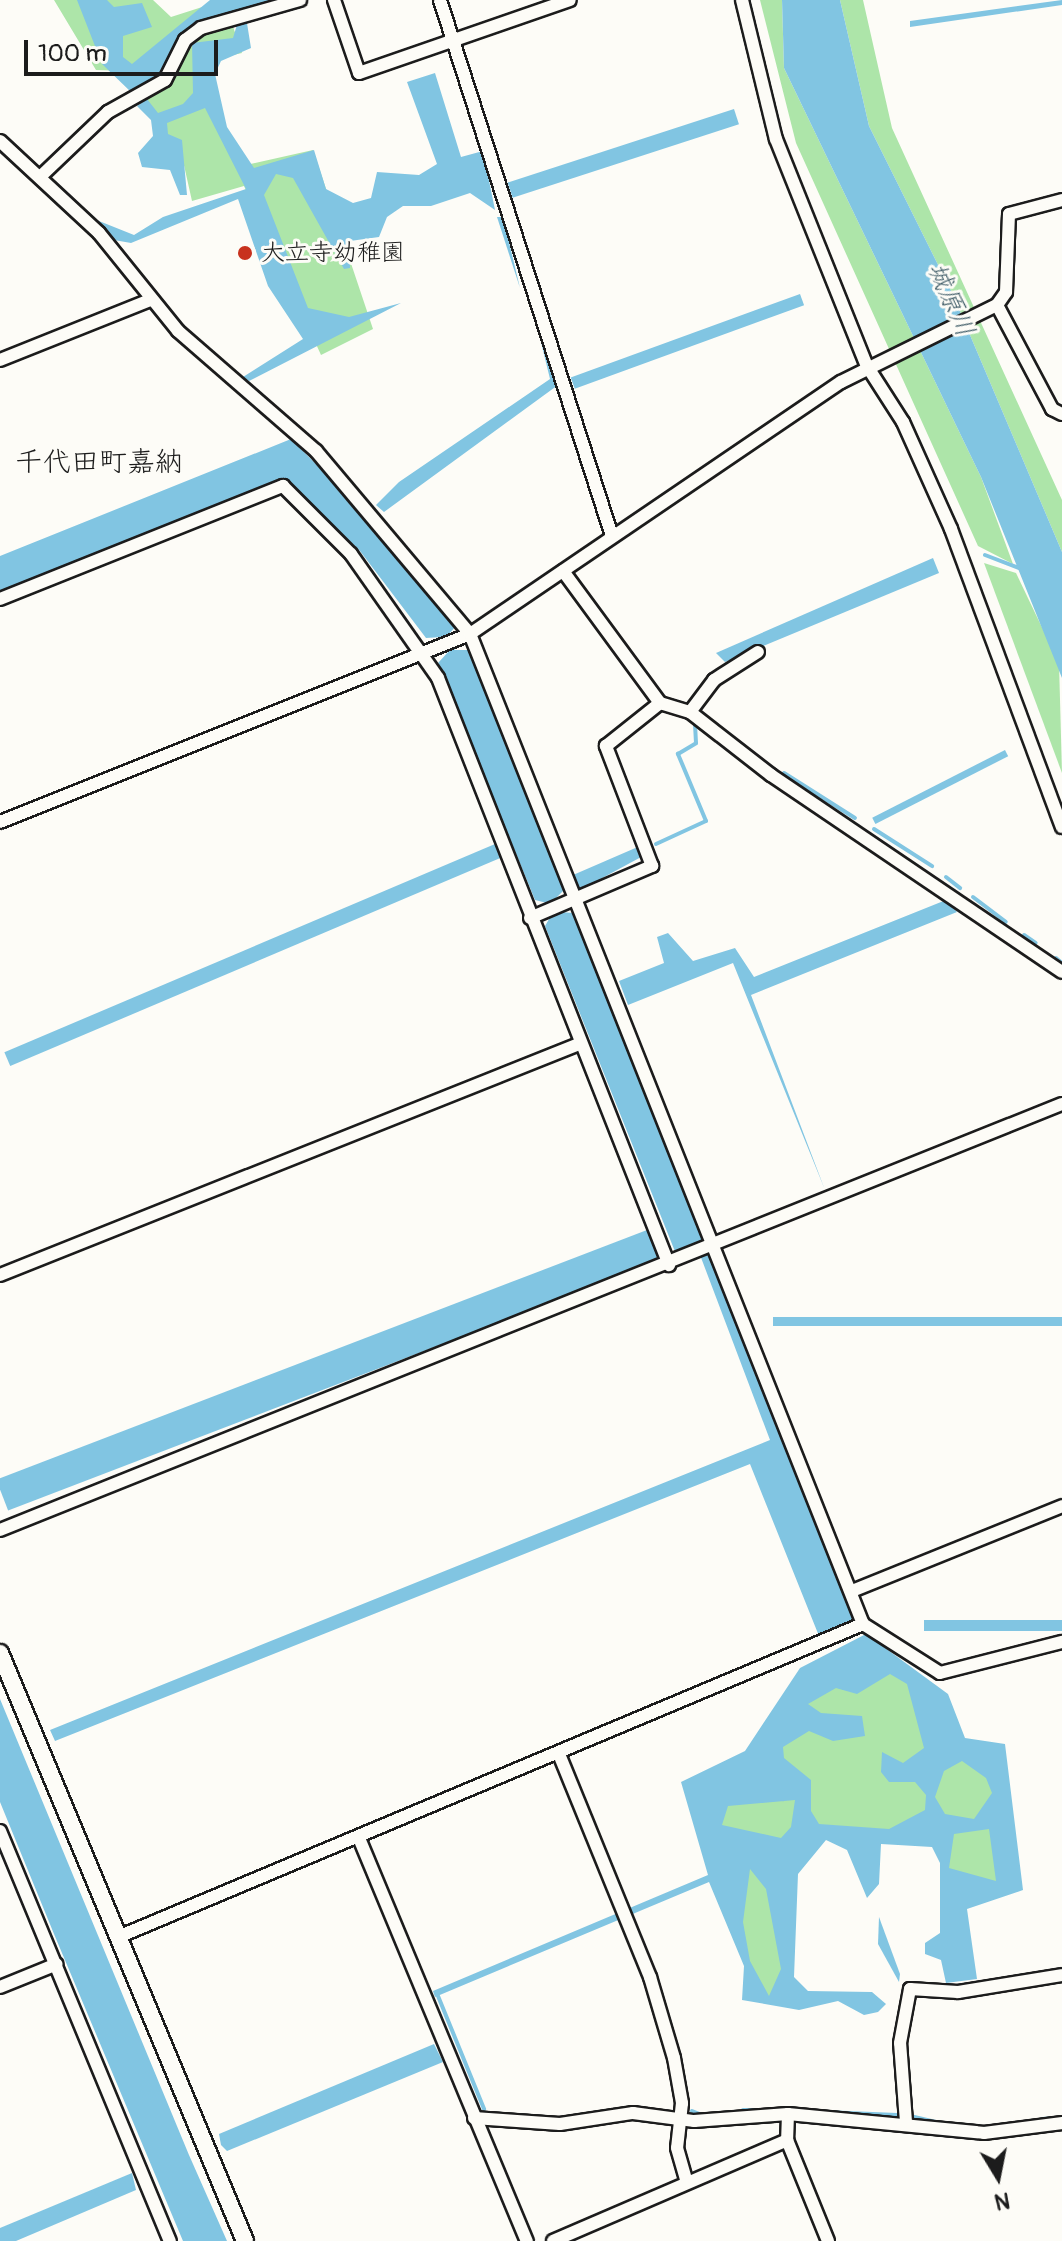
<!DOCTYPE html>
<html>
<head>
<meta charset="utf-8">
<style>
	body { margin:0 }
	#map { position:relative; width:1062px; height:2241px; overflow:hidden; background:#fdfcf7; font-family:Pangolin,"Klee One",sans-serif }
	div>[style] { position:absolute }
	.green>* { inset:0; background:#ade5a9 }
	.water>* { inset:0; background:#81c5e2; transform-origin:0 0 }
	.stream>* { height:4px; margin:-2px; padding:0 2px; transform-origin:2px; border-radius:2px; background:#81c5e2 }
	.roads { filter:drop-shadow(2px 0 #1c1c1c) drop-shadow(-2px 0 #1c1c1c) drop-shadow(0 2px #1c1c1c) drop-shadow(0 -2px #1c1c1c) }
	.minor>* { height:12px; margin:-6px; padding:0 6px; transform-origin:6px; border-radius:6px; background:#fdfcf7 }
	.tertiary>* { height:16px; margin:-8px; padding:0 8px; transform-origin:8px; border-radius:8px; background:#fdfcf7 }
	.dots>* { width:22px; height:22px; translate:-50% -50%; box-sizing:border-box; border:4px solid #fdfcf7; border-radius:50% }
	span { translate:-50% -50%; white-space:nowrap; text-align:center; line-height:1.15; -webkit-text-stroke:6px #fdfcf7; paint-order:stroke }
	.poi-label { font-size:24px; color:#1c1c1c }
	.left { translate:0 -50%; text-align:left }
	.water-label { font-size:26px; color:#44606b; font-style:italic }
	.quarter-label { font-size:28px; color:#1c1c1c }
	.north { position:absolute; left:958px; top:2137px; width:80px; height:80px; -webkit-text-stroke:6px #fdfcf7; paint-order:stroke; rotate:170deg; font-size:22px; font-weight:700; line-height:32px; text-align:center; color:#1c1c1c }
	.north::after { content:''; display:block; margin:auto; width:28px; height:36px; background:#1c1c1c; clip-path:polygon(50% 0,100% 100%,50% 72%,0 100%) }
	.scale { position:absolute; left:24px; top:40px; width:194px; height:36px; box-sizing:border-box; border:4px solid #1c1c1c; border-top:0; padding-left:10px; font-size:24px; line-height:28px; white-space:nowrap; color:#1c1c1c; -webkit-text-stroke:6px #fdfcf7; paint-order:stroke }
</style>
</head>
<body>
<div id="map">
	<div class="green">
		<i style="clip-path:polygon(54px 0,153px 0,171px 17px,224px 0,242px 53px,202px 62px,237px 167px,313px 150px,373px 329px,321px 355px,244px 186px,192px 201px,179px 143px,160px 138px,131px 71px,96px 70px)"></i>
		<i style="clip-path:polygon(760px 0,782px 0,784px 68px,981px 477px,1013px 564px,978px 546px,796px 143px)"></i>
		<i style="clip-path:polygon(840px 0,863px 0,892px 128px,1062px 500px,1062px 552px,953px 295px,869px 126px)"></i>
		<i style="clip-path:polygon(984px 563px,1016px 573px,1059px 663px,1062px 773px)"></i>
		<i style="clip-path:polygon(865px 1653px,913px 1677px,952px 1750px,999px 1752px,1010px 1881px,949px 1907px,940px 1835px,813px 1832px,777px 1859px,793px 2000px,754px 1996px,696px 1791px,753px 1772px,808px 1682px)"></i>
	</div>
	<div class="water">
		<i style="clip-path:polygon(77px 0,107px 0,114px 7px,142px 3px,152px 27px,123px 36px,123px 57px,132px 64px,210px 0,279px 0,246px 17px,251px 48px,221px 61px,215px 74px,227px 127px,254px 168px,314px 150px,326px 189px,353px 203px,371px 198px,377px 172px,419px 175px,437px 164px,407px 82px,435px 73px,461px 157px,483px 151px,495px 210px,470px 193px,431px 206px,403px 206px,387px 217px,379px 237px,350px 241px,350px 268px,344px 269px,293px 178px,276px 174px,264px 195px,308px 308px,349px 317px,401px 303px,249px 381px,243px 377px,303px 339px,268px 286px,238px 199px,131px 243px,114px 240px,94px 219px,134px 235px,163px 217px,246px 189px,205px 108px,167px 123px,168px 134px,182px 140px,187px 195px,180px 195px,170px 170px,142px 167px,138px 153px,153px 136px,151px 120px,137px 106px,147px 99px,158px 113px,183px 104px,193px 93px,192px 43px,233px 38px,239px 18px,189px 26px,163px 73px,132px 93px,102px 64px)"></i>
		<i style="clip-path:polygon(782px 0,840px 0,869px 126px,953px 295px,1062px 552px,1062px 678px,981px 477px,784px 68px)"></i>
		<i style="clip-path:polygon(1062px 0,1062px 5px,910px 27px,910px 21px)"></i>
		<i style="left:734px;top:109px;width:16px;height:238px;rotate:72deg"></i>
		<i style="clip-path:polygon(497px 217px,503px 217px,520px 288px)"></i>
		<i style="left:800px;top:294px;width:12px;height:244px;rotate:70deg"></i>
		<i style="clip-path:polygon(532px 305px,558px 385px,384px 512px,376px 505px,399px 482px,550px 379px)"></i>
		<i style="clip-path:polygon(291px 439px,370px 518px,457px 625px,448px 635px,455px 650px,471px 650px,564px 890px,555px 899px,560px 912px,574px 913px,855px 1622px,819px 1636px,750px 1464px,55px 1741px,50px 1730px,770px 1440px,697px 1247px,676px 1254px,545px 926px,552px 914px,547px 903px,535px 900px,438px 663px,449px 651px,442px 637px,426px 638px,360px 551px,284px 478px,0 591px,0 556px)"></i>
		<i style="clip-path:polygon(933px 558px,939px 573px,725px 662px,716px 653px)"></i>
		<i style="left:1005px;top:750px;width:7px;height:149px;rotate:63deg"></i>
		<i style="left:495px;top:844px;width:15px;height:533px;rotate:67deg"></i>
		<i style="clip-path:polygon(640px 846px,643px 856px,580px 890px,573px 875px)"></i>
		<i style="clip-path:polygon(946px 900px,957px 912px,751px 995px,825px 1190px,733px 963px,628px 1005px,619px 981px,664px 963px,657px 937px,668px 933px,693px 961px,735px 948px,754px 977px)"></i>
		<i style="left:647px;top:1230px;width:33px;height:697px;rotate:69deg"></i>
		<i style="left:1062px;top:1317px;width:9px;height:289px;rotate:90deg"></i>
		<i style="left:1062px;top:1620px;width:11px;height:138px;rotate:90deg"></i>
		<i style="clip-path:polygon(evenodd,866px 1634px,948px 1694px,965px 1738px,1005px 1744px,1023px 1890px,967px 1909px,977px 1979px,946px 1983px,941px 1960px,925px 1954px,925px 1943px,940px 1933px,940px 1863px,932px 1847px,881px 1844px,879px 1884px,867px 1898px,847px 1850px,826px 1840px,798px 1874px,794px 1977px,808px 1991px,872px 1992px,886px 2004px,878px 2012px,864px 2015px,838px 2001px,799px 2010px,742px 2000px,744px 1966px,709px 1882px,435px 1997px,433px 1991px,708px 1875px,681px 1782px,745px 1751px,800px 1668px,866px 1634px,890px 1674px,907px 1684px,924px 1748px,903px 1763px,882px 1752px,881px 1772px,889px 1782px,915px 1782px,926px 1795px,925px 1810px,889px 1829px,819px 1824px,811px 1811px,811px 1780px,784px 1758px,783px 1747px,809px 1731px,833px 1741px,865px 1736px,862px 1716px,821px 1713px,808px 1704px,836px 1688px,857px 1694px,890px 1674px,866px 1634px,962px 1761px,986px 1778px,992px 1793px,974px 1819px,945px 1814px,935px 1797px,944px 1771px,962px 1761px,866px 1634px,795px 1800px,791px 1827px,781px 1838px,722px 1825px,728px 1806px,795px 1800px,866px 1634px,989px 1829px,996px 1881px,949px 1868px,954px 1834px,989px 1829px,866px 1634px,750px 1869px,766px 1889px,781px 1969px,769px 1996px,750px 1961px,743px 1922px,750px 1869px)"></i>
		<i style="clip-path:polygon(0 1699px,189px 2155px,227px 2241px,183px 2241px,54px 1934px,0 1802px)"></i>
		<i style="clip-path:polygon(879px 1917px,900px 1974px,899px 1982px,878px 1944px)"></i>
		<i style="clip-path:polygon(434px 2044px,443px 2062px,227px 2151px,221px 2145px,219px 2134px)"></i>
		<i style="clip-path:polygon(132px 2173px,136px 2190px,16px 2241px,0 2241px,0 2228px)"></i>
	</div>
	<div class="stream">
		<i style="left:985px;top:555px;width:36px;rotate:21deg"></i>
		<i style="left:784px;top:773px;width:84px;rotate:32.4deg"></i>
		<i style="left:874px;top:829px;width:69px;rotate:32.5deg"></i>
		<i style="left:656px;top:844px;width:55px;rotate:-24.7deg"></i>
		<i style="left:706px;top:821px;width:73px;rotate:-112.7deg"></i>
		<i style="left:678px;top:754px;width:21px;rotate:-31deg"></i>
		<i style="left:696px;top:743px;width:20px;rotate:-93deg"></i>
		<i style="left:946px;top:877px;width:18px;rotate:38deg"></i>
		<i style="left:973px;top:897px;width:41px;rotate:37.1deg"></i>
		<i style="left:1024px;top:935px;width:14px;rotate:34deg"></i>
		<i style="left:1056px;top:958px;width:8px;rotate:40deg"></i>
		<i style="left:438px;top:1996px;width:122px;rotate:67.8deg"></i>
		<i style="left:743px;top:2110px;width:16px"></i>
		<i style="left:692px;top:2111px;width:11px;rotate:22deg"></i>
		<i style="left:824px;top:2112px;width:73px;rotate:2.4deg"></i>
		<i style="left:715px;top:2114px;width:18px;rotate:-6deg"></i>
		<i style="left:910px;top:2116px;width:35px;rotate:13deg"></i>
		<i style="left:1042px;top:2119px;width:14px;rotate:-4deg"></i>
		<i style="left:1018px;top:2123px;width:14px;rotate:-8deg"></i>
		<i style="left:491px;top:2125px;width:73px;rotate:3.1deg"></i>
	</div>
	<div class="roads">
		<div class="minor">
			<i style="left:334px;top:0;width:77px;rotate:71.1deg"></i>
			<i style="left:359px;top:73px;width:223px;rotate:-19.1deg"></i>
			<i style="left:440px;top:0;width:563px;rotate:72.21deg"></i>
			<i style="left:742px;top:0;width:143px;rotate:76.3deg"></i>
			<i style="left:776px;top:139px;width:245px;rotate:68.2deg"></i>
			<i style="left:867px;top:366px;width:67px;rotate:57.3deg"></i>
			<i style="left:903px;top:422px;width:117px;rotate:65.8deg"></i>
			<i style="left:951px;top:529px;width:318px;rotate:69.6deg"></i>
			<i style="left:0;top:141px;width:135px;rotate:42.9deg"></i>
			<i style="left:99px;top:233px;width:126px;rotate:51.1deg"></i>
			<i style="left:178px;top:331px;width:183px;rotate:41deg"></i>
			<i style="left:316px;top:451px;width:239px;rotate:49.9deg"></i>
			<i style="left:470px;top:634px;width:1065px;rotate:68.35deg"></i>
			<i style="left:41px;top:176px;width:93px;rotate:-43.7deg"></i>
			<i style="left:108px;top:112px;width:65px;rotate:-29.3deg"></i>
			<i style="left:165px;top:80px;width:45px;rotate:-63.4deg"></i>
			<i style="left:185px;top:40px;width:20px;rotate:-37deg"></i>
			<i style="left:201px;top:28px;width:103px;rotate:-15.8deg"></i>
			<i style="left:997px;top:305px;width:118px;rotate:62.1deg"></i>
			<i style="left:1052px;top:409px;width:11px;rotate:27deg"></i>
			<i style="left:0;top:360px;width:162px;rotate:-21.8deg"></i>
			<i style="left:563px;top:571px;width:164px;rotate:53.7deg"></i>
			<i style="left:660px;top:703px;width:31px;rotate:17deg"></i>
			<i style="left:690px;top:712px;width:103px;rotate:37.9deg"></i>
			<i style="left:771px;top:775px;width:351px;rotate:34.1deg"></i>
			<i style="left:0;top:599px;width:305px;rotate:-21.8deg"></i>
			<i style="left:283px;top:486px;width:96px;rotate:45deg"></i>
			<i style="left:351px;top:554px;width:151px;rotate:54.9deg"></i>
			<i style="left:438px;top:678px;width:631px;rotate:68.52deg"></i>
			<i style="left:690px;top:712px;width:40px;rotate:-53deg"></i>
			<i style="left:714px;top:680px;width:52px;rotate:-32.5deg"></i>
			<i style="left:0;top:822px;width:506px;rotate:-21.8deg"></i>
			<i style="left:470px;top:634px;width:448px;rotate:-34.2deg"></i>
			<i style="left:841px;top:382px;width:174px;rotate:-26.3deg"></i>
			<i style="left:997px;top:305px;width:16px;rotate:-55deg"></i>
			<i style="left:1006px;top:292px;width:78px;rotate:-87.8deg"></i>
			<i style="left:1009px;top:214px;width:55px;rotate:-14.8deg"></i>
			<i style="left:530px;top:918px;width:133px;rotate:-23.1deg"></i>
			<i style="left:652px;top:866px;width:129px;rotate:-111deg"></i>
			<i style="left:606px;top:746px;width:69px;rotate:-38.5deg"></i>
			<i style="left:0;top:1275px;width:623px;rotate:-21.75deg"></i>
			<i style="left:0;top:1530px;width:1144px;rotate:-21.86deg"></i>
			<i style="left:852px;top:1591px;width:227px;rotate:-22deg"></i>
			<i style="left:559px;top:1754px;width:241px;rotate:67.8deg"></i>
			<i style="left:650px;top:1977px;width:84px;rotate:73.5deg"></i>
			<i style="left:674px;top:2058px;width:46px;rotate:79.9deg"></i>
			<i style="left:682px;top:2103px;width:45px;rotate:96.3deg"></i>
			<i style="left:677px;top:2148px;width:35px;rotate:74deg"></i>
			<i style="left:0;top:1831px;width:444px;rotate:67.5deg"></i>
			<i style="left:359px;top:1838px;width:437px;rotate:67.4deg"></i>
			<i style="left:118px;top:1937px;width:808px;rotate:-22.79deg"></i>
			<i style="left:863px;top:1624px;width:91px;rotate:32.5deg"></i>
			<i style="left:940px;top:1673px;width:126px;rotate:-14.3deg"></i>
			<i style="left:0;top:1987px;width:61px;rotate:-22deg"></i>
			<i style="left:788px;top:2114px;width:26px;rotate:92deg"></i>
			<i style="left:787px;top:2140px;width:109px;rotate:67.9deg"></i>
			<i style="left:474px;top:2118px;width:86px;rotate:4deg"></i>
			<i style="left:560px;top:2124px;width:74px;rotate:-8.6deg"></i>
			<i style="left:633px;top:2113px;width:62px;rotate:7.5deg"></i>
			<i style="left:694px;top:2121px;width:94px;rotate:-4.3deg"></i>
			<i style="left:788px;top:2114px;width:197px;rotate:5.5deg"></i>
			<i style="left:984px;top:2133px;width:79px;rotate:-7.3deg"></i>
			<i style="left:906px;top:2122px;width:79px;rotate:-94.3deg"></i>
			<i style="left:900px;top:2043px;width:55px;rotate:-79.5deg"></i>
			<i style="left:910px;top:1989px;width:48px;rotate:3.6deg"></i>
			<i style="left:958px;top:1992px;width:105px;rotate:-9.3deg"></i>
			<i style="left:553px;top:2241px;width:255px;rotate:-23.3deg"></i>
		</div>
		<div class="tertiary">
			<i style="left:0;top:1653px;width:637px;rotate:67.38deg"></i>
		</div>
	</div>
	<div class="dots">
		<i style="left:245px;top:253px;background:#c8321e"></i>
	</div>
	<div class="poi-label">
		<span class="left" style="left:261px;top:253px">大立寺幼稚園</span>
	</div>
	<div class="water-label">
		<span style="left:950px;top:300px;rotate:66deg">城原川</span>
	</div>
	<div class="quarter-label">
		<span style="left:99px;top:463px">千代田町嘉納</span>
	</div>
	<div class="north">N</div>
	<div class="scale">100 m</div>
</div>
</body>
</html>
